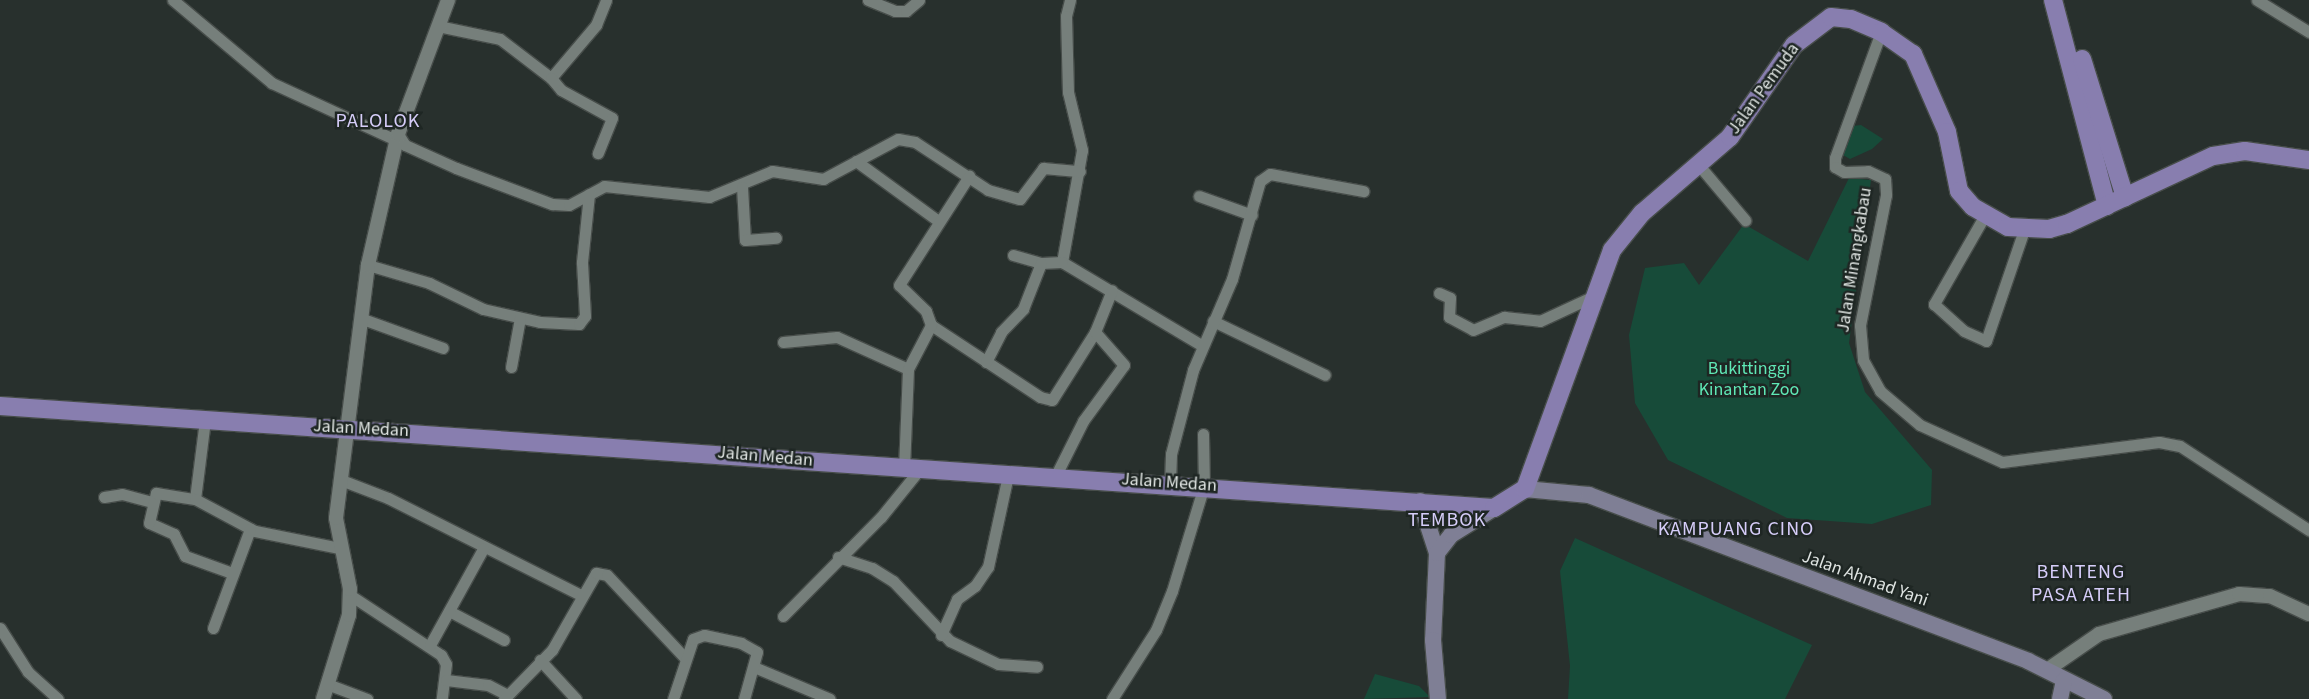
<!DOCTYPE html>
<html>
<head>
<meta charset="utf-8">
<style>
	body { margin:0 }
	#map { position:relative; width:2309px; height:699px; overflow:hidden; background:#28302d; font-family:"Source Sans 3",sans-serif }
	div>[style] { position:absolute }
	.green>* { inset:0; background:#174b39 }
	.roads { filter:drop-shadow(1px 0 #474d4a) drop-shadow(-1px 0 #474d4a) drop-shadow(0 1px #474d4a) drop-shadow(0 -1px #474d4a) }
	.minor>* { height:11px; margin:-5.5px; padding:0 5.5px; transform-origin:5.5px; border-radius:5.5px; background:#767f7b }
	.tertiary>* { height:14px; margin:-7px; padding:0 7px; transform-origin:7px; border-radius:7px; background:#767f7b }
	.secondary>* { height:16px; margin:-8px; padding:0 8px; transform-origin:8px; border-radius:8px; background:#7f7f95 }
	.primary>* { height:18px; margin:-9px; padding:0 9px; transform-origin:9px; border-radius:9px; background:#887eaf }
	span { translate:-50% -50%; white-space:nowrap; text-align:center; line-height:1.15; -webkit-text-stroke:5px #1e2623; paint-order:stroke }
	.street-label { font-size:18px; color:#dfe4e2 }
	.park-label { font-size:18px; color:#5fe8b6 }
	.quarter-label { font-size:20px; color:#d6cdf9; letter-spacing:1px }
</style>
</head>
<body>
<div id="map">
	<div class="green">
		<i style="clip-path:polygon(1861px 125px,1883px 139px,1872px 149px,1850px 159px,1843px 155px,1845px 147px,1853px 126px)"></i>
		<i style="clip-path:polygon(1849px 178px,1871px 180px,1849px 343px,1865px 392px,1932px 470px,1931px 505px,1872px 524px,1787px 518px,1668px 460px,1635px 403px,1629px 335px,1645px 268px,1684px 263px,1699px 285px,1744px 224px,1808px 261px)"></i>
		<i style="clip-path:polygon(1575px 538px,1812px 645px,1785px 699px,1568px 699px,1570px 666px,1560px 571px)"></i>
		<i style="clip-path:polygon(1375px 674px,1419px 686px,1430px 697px,1364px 699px)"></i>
	</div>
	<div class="roads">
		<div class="minor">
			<i style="left:173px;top:0;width:129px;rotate:40deg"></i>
			<i style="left:272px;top:83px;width:136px;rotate:24.7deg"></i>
			<i style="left:868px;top:0;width:29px;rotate:22deg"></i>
			<i style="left:895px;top:11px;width:11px"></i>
			<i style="left:906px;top:11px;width:17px;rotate:-40deg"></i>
			<i style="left:1070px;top:0;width:16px;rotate:104deg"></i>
			<i style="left:1066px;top:16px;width:76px;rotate:88.5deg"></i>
			<i style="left:1068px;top:92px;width:60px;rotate:76.4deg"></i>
			<i style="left:1082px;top:150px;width:114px;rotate:100.1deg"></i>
			<i style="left:1062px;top:262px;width:162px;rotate:30.8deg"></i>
			<i style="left:2257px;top:0;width:61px;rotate:31.6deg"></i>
			<i style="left:438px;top:26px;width:63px;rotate:11.8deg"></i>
			<i style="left:500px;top:39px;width:64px;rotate:37.4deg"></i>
			<i style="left:551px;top:78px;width:70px;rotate:-49.7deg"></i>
			<i style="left:596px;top:25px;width:27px;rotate:-68deg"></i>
			<i style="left:1881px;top:32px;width:134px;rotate:110.1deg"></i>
			<i style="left:1835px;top:158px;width:9px;rotate:90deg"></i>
			<i style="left:1835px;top:167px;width:10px;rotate:29deg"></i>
			<i style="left:1844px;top:172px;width:24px;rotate:-2deg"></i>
			<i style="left:1868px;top:171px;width:19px;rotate:25deg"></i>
			<i style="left:1885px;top:179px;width:16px;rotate:86deg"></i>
			<i style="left:1886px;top:195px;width:133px;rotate:101.3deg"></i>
			<i style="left:1860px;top:325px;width:35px;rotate:85deg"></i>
			<i style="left:1863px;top:360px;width:35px;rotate:61deg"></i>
			<i style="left:1880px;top:391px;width:52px;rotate:40.4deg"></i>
			<i style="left:1920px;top:425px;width:90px;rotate:24.3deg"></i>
			<i style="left:2002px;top:462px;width:158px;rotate:-7.3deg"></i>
			<i style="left:2159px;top:442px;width:21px;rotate:11deg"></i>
			<i style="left:2180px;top:446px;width:154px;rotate:33.1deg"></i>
			<i style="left:551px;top:78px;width:16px;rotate:50deg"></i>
			<i style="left:561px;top:90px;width:58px;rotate:28.8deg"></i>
			<i style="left:612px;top:118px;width:38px;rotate:112deg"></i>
			<i style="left:398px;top:134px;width:13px;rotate:58deg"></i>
			<i style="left:405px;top:145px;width:56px;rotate:24.3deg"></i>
			<i style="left:456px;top:168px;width:103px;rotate:20.6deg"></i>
			<i style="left:552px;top:204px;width:17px;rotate:3deg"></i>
			<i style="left:569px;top:205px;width:40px;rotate:-28deg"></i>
			<i style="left:604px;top:186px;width:106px;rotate:6deg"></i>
			<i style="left:709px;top:197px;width:68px;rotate:-22.4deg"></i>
			<i style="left:772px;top:171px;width:52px;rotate:8.9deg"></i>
			<i style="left:823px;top:179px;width:85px;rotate:-28.1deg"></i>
			<i style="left:898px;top:139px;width:17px;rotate:10deg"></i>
			<i style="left:915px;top:142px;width:87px;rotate:33.3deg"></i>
			<i style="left:988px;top:190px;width:33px;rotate:16deg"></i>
			<i style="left:1020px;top:199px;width:39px;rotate:-53deg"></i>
			<i style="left:1043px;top:168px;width:37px;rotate:5deg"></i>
			<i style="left:856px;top:161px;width:100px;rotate:36.1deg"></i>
			<i style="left:1697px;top:163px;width:75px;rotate:49.9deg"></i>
			<i style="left:742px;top:187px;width:53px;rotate:86.8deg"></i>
			<i style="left:745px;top:240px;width:31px;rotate:-4deg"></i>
			<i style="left:1199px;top:196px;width:56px;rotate:19.7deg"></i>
			<i style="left:1985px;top:215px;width:103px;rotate:119.8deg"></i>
			<i style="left:1934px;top:304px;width:40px;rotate:42deg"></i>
			<i style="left:1964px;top:331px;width:24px;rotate:24deg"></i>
			<i style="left:1986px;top:341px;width:117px;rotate:-71.1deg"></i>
			<i style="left:1013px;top:255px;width:29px;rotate:16deg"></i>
			<i style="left:1041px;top:263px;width:21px;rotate:-3deg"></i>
			<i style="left:368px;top:265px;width:64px;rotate:16.4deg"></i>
			<i style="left:429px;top:283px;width:60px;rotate:25.7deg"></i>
			<i style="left:483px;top:309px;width:58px;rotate:12.8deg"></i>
			<i style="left:540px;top:322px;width:39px;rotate:3deg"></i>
			<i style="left:579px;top:324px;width:10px;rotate:-53deg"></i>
			<i style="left:585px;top:316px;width:54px;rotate:-93.2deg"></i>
			<i style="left:582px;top:262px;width:68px;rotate:-84.1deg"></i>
			<i style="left:1439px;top:293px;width:12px;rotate:24deg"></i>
			<i style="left:1450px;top:298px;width:19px;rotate:93deg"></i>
			<i style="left:1449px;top:317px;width:27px;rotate:28deg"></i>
			<i style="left:1473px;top:330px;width:34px;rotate:-23deg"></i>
			<i style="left:1504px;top:317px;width:36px;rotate:6deg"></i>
			<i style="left:1540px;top:321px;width:57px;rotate:-24.8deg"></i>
			<i style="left:360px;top:318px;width:88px;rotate:19.9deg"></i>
			<i style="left:1213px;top:321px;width:124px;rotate:25.7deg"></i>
			<i style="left:931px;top:325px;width:131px;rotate:33.4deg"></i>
			<i style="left:1040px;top:397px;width:12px;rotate:14deg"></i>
			<i style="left:1052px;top:400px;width:80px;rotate:-57.7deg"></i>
			<i style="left:1095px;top:332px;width:45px;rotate:-68deg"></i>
			<i style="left:783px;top:342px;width:54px;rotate:-5.3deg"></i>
			<i style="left:837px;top:337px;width:78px;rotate:24.3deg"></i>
			<i style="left:986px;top:362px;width:34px;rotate:-63deg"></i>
			<i style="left:1001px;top:332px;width:32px;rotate:-46deg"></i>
			<i style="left:1023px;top:309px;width:49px;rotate:-68.6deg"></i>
			<i style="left:511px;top:367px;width:50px;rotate:-79.6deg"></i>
			<i style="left:904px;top:469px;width:100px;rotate:-87.7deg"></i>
			<i style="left:908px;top:369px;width:50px;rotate:-62.4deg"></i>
			<i style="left:931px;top:325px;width:15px;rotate:-110deg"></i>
			<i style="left:926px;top:311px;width:37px;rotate:-136deg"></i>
			<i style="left:899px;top:285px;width:130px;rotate:-57.3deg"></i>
			<i style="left:1055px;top:477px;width:63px;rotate:-63.4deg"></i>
			<i style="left:1083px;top:421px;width:69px;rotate:-53.8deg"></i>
			<i style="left:1124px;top:365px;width:44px;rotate:-131.3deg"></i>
			<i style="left:341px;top:480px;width:50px;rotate:21deg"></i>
			<i style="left:388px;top:498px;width:216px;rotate:26.7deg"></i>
			<i style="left:1170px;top:483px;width:29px;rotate:-88deg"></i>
			<i style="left:1171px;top:454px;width:87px;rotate:-75.3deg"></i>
			<i style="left:1193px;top:370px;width:99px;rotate:-66.8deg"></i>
			<i style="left:1232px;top:279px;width:102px;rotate:-74.1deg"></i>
			<i style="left:1260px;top:181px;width:12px;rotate:-35deg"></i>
			<i style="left:1270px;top:174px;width:95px;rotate:10.4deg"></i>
			<i style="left:104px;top:497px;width:18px;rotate:-9deg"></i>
			<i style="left:122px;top:494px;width:31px;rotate:15deg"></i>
			<i style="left:195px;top:499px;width:80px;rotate:-82.8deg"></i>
			<i style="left:838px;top:557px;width:36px;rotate:18deg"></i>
			<i style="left:872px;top:568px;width:25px;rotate:32deg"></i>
			<i style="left:893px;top:581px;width:83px;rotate:46.5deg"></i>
			<i style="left:950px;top:641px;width:53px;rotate:25.6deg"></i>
			<i style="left:998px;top:664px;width:39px;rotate:4deg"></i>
			<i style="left:232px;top:573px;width:50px;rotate:-160.1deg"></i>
			<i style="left:185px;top:556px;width:25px;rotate:-117deg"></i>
			<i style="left:174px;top:534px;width:27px;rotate:-156deg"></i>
			<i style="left:149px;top:523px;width:31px;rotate:-77deg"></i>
			<i style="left:156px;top:493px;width:39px;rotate:9deg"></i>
			<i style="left:195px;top:499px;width:68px;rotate:28.1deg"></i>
			<i style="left:255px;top:531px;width:86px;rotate:11.4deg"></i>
			<i style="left:350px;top:595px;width:109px;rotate:33.4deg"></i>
			<i style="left:441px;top:655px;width:10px;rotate:61deg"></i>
			<i style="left:446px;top:664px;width:35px;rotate:97deg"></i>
			<i style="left:449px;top:611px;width:62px;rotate:27.8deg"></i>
			<i style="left:783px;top:616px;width:139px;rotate:-45.3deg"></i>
			<i style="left:881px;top:517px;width:60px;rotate:-51deg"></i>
			<i style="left:0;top:628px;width:52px;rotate:57.5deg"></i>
			<i style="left:28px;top:672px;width:40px;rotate:42deg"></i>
			<i style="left:213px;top:628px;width:106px;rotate:-69.5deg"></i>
			<i style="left:941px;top:635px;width:39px;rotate:-66deg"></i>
			<i style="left:957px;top:599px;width:22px;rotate:-36deg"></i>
			<i style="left:975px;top:586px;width:23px;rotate:-56deg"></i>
			<i style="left:988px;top:567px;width:94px;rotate:-77.7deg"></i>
			<i style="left:430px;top:645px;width:110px;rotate:-61.1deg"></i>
			<i style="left:540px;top:660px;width:53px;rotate:47.3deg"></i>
			<i style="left:754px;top:667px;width:82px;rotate:22.8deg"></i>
			<i style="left:446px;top:680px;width:42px;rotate:6.8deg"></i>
			<i style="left:488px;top:685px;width:20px;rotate:27deg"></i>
			<i style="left:327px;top:684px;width:43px;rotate:20.6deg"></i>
			<i style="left:504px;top:699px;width:69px;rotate:-45.6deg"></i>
			<i style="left:552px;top:650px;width:89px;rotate:-60.3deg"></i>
			<i style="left:596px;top:573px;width:11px;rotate:10deg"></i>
			<i style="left:607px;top:575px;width:115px;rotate:46.8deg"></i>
			<i style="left:673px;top:699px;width:63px;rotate:-71.6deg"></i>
			<i style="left:693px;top:639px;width:12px;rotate:-20deg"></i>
			<i style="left:704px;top:635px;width:38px;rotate:12deg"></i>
			<i style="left:741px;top:643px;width:18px;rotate:29deg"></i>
			<i style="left:757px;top:652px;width:49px;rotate:105.5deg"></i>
			<i style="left:1112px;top:699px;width:82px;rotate:-57.5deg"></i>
			<i style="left:1156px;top:630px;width:42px;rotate:-67.7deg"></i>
			<i style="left:1172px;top:591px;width:110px;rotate:-73.1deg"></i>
			<i style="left:1204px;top:486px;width:52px;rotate:-91.1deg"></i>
		</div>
		<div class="tertiary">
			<i style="left:2047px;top:670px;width:63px;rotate:-34.7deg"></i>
			<i style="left:2099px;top:634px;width:146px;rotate:-15.9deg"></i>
			<i style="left:2239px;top:594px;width:31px;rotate:4deg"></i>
			<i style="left:2270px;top:596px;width:43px;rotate:24.8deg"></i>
			<i style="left:323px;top:699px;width:88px;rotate:-72.8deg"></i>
			<i style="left:349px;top:615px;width:26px;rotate:-88deg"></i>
			<i style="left:350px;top:589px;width:72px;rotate:-101.2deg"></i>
			<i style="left:336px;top:518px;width:255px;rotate:-82.8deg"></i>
			<i style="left:368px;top:265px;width:134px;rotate:-77.1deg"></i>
			<i style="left:398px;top:134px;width:143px;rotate:-69.5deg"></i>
		</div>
		<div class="secondary">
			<i style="left:1525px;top:489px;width:64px;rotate:5.4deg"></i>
			<i style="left:1589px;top:495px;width:469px;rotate:20.7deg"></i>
			<i style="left:2028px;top:661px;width:85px;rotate:26.6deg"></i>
			<i style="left:1420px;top:501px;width:55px;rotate:71.9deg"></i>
			<i style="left:1437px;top:553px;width:87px;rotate:92.6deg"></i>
			<i style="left:1433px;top:640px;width:59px;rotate:85.2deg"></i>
			<i style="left:1437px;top:553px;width:23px;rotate:-52deg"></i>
			<i style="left:1451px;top:535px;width:51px;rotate:-32.1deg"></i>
			<i style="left:2060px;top:699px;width:19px;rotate:-78deg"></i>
		</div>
		<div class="primary">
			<i style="left:2053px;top:0;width:213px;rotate:75.3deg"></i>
			<i style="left:2082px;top:59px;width:145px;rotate:72.7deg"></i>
			<i style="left:0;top:406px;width:1497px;rotate:3.91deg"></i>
			<i style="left:1494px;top:508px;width:36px;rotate:-32deg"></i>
			<i style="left:1525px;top:489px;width:254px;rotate:-70deg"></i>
			<i style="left:1612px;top:250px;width:48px;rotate:-51deg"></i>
			<i style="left:1642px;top:213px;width:116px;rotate:-40.8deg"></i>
			<i style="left:1730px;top:137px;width:112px;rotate:-55.2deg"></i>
			<i style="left:1794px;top:45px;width:46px;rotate:-37.1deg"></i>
			<i style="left:1831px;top:17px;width:20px;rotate:6deg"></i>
			<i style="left:1851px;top:19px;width:33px;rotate:23deg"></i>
			<i style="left:1881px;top:32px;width:39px;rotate:35deg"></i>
			<i style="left:1913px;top:54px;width:85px;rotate:66.4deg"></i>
			<i style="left:1947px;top:132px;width:60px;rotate:78.5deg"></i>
			<i style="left:1959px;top:191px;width:21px;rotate:49deg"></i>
			<i style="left:1973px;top:207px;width:40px;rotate:29.7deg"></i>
			<i style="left:2008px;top:227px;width:41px;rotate:2.8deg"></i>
			<i style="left:2049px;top:229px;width:19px;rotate:-16deg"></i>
			<i style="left:2067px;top:224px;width:161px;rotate:-25deg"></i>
			<i style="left:2213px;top:156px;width:32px;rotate:-9deg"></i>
			<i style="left:2245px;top:151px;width:65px;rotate:8deg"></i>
		</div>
	</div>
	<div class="street-label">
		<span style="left:1764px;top:89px;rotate:-54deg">Jalan Pemuda</span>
		<span style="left:1855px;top:260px;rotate:-81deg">Jalan Minangkabau</span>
		<span style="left:361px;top:429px;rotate:3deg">Jalan Medan</span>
		<span style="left:765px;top:457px;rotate:5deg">Jalan Medan</span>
		<span style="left:1169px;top:483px;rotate:4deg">Jalan Medan</span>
		<span style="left:1865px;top:579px;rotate:20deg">Jalan Ahmad Yani</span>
	</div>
	<div class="park-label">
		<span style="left:1749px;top:380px">Bukittinggi<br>Kinantan Zoo</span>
	</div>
	<div class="quarter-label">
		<span style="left:378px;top:121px">PALOLOK</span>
		<span style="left:1447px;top:520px">TEMBOK</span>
		<span style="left:1736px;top:529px">KAMPUANG CINO</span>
		<span style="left:2081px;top:584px">BENTENG<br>PASA ATEH</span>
	</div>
</div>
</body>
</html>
